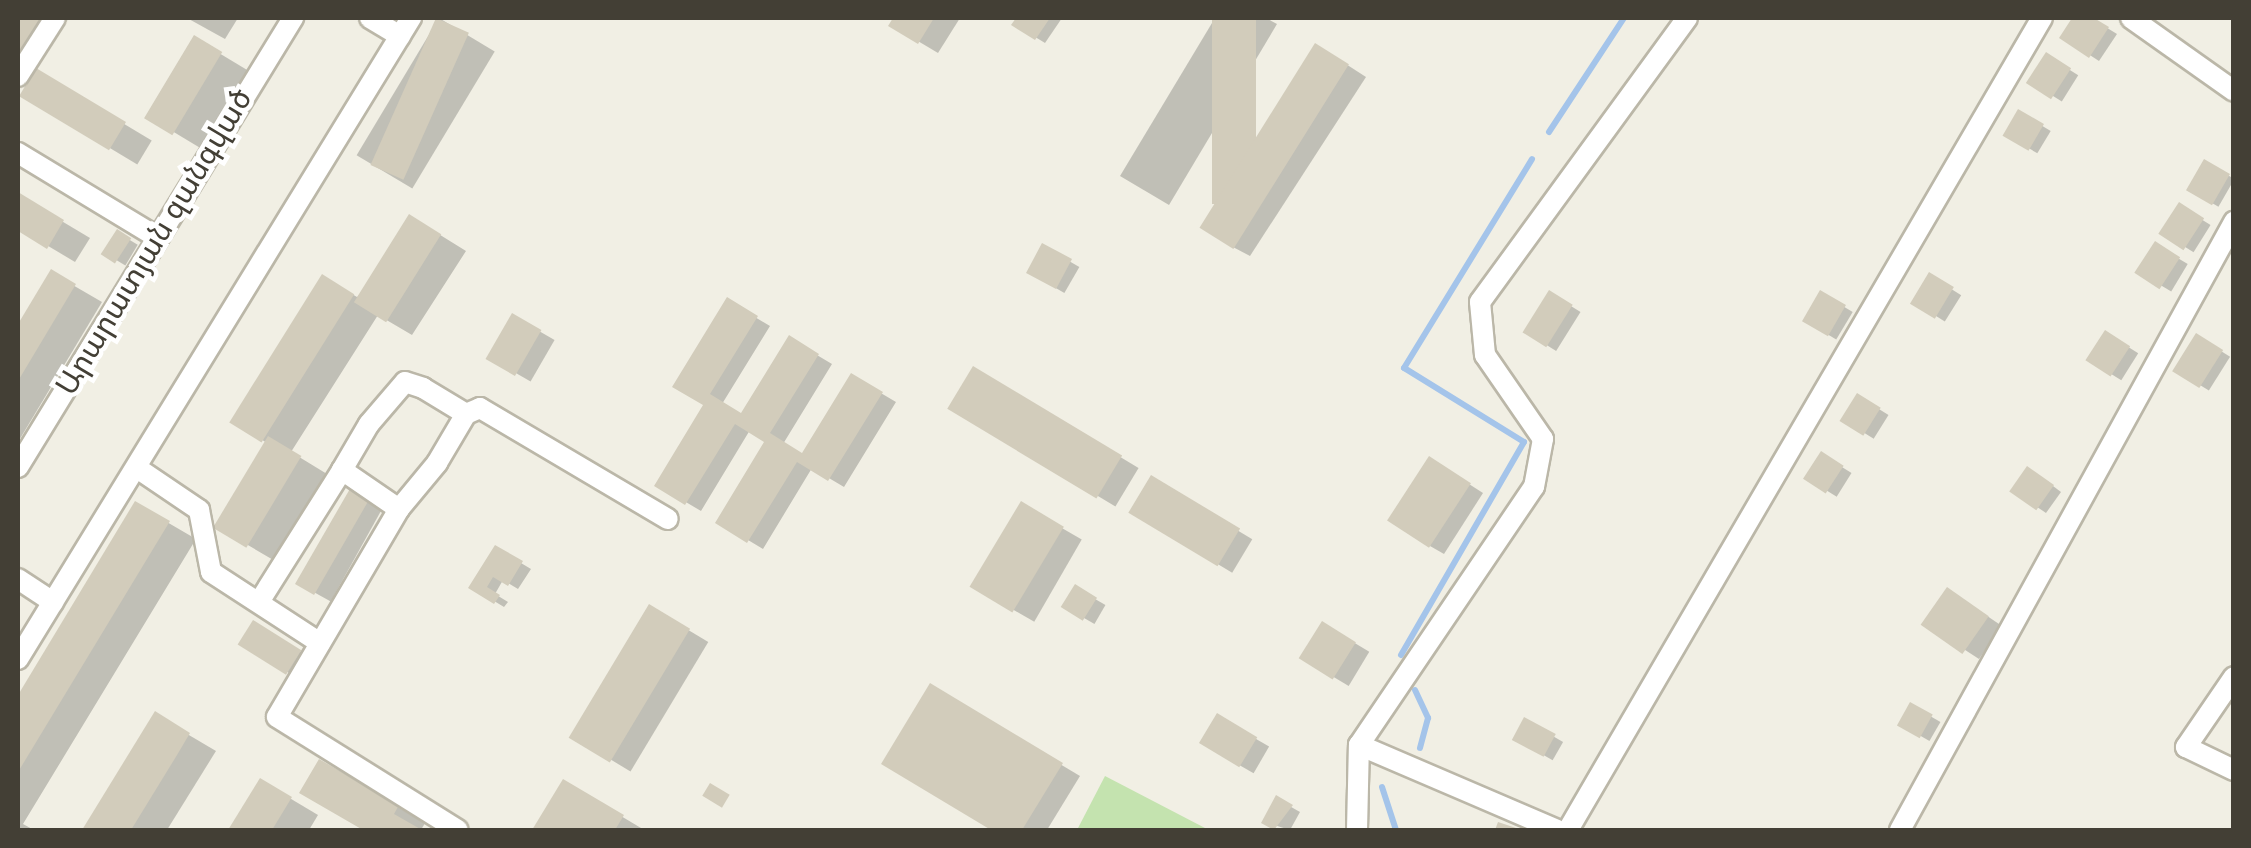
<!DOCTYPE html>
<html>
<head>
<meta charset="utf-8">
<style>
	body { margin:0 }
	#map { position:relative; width:2251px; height:848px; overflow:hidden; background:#f1efe4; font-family:Roboto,"Noto Sans Armenian",sans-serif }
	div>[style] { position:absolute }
	.green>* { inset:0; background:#c4e3af }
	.shadow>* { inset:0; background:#0003; transform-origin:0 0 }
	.stream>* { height:6px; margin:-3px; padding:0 3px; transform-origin:3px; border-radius:3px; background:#a4c4ea }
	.building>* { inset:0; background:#d2ccbb; transform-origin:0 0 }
	.roads { filter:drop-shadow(2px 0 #bbb7a8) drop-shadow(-2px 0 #bbb7a8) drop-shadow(0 2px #bbb7a8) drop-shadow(0 -2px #bbb7a8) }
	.minor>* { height:20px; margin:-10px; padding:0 10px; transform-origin:10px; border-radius:10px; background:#fff }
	span { translate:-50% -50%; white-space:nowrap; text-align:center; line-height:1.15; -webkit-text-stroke:9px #fff; paint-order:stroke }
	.street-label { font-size:30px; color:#433f35 }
	.frame { position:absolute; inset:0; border:20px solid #433f35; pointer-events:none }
</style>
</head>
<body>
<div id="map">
	<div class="green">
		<i style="clip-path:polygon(1105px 776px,1205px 828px,1204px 830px,1077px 830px)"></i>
	</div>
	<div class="shadow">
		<i style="clip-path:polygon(187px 18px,238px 18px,225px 39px)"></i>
		<i style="left:439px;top:18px;width:65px;height:160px;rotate:31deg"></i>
		<i style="clip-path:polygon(896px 18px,960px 18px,938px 53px,891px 25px)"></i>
		<i style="clip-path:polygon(1019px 18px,1062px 18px,1045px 43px,1014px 24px)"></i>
		<i style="clip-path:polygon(1215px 18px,1266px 18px,1277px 24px,1169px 205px,1120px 176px)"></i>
		<i style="clip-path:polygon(2075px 18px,2091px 18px,2117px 34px,2099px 61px,2062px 37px)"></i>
		<i style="left:194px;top:38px;width:63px;height:91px;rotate:31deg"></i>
		<i style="left:2046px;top:55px;width:38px;height:31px;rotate:32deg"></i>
		<i style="clip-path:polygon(1335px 57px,1366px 77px,1250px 256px,1231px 246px)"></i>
		<i style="left:36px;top:71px;width:135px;height:28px;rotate:31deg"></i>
		<i style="left:2019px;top:112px;width:37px;height:26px;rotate:31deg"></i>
		<i style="left:2205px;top:162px;width:34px;height:32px;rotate:30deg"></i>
		<i style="clip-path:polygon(18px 195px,90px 238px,75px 262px,18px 228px)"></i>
		<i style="left:2180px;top:206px;width:36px;height:32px;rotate:32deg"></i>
		<i style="left:118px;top:233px;width:23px;height:24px;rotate:31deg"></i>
		<i style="clip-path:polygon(437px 233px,466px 251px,412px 335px,378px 315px,291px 452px,327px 474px,275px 561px,217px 527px,267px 443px,232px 421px,323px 277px,357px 297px)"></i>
		<i style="left:2156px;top:245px;width:37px;height:32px;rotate:31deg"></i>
		<i style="left:1043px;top:246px;width:42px;height:30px;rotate:30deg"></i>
		<i style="clip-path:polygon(52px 273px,102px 302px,18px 442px,18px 329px)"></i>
		<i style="left:1929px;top:275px;width:38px;height:31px;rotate:32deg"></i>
		<i style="left:1550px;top:293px;width:36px;height:46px;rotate:32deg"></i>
		<i style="left:1821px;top:293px;width:37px;height:32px;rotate:31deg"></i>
		<i style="clip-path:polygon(728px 301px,770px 326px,722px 404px,742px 416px,790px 339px,832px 364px,783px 444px,803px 456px,852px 376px,896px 402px,844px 487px,812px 468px,763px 549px,718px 522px,768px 442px,750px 430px,701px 511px,657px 485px,706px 405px)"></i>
		<i style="left:513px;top:316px;width:48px;height:48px;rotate:30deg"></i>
		<i style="left:2106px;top:333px;width:38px;height:32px;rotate:32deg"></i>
		<i style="left:2197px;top:336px;width:39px;height:40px;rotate:32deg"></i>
		<i style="left:974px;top:369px;width:192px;height:45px;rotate:31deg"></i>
		<i style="left:1858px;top:396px;width:36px;height:28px;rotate:32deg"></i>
		<i style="left:1821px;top:454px;width:36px;height:28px;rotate:32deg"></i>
		<i style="clip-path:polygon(1444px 468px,1483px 493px,1444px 554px,1430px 546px)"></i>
		<i style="clip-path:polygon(2037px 474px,2061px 492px,2046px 513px,2012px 490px)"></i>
		<i style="left:1152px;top:479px;width:117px;height:39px;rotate:31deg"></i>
		<i style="left:352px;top:491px;width:35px;height:107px;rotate:29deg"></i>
		<i style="clip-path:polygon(136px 504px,196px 539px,23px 824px,34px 830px,18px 830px,18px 700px)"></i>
		<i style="left:1022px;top:505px;width:69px;height:95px;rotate:30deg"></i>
		<i style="clip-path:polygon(496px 548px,531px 569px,518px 589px,503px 580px,495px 594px,508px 602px,504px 607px,471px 587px)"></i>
		<i style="left:1076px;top:588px;width:34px;height:22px;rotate:30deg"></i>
		<i style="clip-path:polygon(1962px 599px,2002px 626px,1979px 659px,1925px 624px)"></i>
		<i style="left:650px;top:607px;width:68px;height:151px;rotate:31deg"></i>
		<i style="left:254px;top:624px;width:70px;height:24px;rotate:31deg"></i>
		<i style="left:1323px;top:624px;width:54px;height:40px;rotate:31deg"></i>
		<i style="clip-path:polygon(931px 687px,1080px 776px,1047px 830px,996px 830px,884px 763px)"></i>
		<i style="left:1911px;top:705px;width:34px;height:22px;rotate:30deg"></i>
		<i style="clip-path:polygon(155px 715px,216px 751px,167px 830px,85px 830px)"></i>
		<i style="left:1218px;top:717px;width:59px;height:31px;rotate:30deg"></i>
		<i style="left:1525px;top:720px;width:44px;height:21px;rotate:30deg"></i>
		<i style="clip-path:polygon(320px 762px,425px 823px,421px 830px,368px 830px,302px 792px)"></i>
		<i style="clip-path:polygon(261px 781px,318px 815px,309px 830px,231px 830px)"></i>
		<i style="clip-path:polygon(564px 782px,641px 828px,640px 830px,534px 830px)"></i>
		<i style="clip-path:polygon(1277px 799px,1300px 812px,1290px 830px,1264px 822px)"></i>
	</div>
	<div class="stream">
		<i style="left:1549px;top:132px;width:136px;rotate:-56.7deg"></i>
		<i style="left:1401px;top:655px;width:246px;rotate:-60deg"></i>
		<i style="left:1524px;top:442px;width:141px;rotate:-148.3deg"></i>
		<i style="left:1404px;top:368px;width:245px;rotate:-58.5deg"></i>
		<i style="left:1415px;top:690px;width:31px;rotate:65deg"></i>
		<i style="left:1428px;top:718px;width:31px;rotate:105deg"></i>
		<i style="left:1382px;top:787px;width:45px;rotate:72deg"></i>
	</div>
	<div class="building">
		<i style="clip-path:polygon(18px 18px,43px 18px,18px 60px)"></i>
		<i style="left:436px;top:18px;width:36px;height:161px;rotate:24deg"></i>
		<i style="clip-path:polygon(893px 18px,934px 18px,918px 44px,888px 26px)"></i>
		<i style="clip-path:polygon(1016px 18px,1050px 18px,1035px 40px,1011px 25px)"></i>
		<i style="left:1212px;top:18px;width:44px;height:186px"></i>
		<i style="clip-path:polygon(2072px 18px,2094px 18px,2109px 27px,2089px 58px,2059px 38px)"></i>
		<i style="left:194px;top:35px;width:33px;height:97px;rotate:31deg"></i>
		<i style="left:1315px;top:43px;width:40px;height:218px;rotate:32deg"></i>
		<i style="left:2046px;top:52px;width:30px;height:37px;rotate:33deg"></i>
		<i style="left:36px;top:68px;width:105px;height:33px;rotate:31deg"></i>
		<i style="left:2018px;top:109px;width:30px;height:31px;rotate:30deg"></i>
		<i style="left:2204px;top:159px;width:30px;height:36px;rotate:30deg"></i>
		<i style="clip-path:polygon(18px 192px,64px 220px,47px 249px,18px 231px)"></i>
		<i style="left:2179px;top:202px;width:30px;height:38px;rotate:33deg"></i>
		<i style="left:409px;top:214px;width:38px;height:104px;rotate:32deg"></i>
		<i style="left:117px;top:229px;width:17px;height:30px;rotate:33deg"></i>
		<i style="left:2155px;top:241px;width:30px;height:38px;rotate:33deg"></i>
		<i style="left:1042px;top:243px;width:34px;height:34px;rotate:28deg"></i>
		<i style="clip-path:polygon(51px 269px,76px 284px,18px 381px,18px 324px)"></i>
		<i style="left:1929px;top:272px;width:29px;height:37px;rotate:31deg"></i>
		<i style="left:322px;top:274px;width:38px;height:175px;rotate:32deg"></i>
		<i style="left:1549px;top:290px;width:28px;height:50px;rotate:32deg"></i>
		<i style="left:1820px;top:290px;width:30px;height:36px;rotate:30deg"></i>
		<i style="clip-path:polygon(727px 297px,758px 316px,710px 394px,741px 413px,789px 335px,819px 354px,770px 433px,802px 453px,851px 373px,883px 392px,828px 481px,797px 462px,747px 543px,715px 523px,764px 442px,735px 424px,685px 505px,654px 486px,703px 405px,672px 387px)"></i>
		<i style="left:512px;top:313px;width:34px;height:53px;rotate:30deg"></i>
		<i style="left:2105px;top:330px;width:30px;height:36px;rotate:33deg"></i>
		<i style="left:2196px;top:333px;width:32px;height:45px;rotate:32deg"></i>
		<i style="left:973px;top:366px;width:174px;height:50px;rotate:31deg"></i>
		<i style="left:1857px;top:393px;width:28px;height:33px;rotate:32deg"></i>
		<i style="left:268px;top:436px;width:39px;height:107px;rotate:31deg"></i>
		<i style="left:1821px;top:451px;width:27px;height:33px;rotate:33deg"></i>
		<i style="left:1429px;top:456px;width:50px;height:77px;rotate:33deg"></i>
		<i style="left:2027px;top:466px;width:33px;height:31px;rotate:35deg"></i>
		<i style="left:1151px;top:475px;width:104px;height:44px;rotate:31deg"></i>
		<i style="left:351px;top:487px;width:22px;height:112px;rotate:30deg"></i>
		<i style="clip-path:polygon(135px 501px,170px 521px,18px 772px,18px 695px)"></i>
		<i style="left:1021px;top:501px;width:50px;height:100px;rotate:31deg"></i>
		<i style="clip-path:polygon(495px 545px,523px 561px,508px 586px,493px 577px,487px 587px,500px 595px,494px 604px,468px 588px)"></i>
		<i style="left:1075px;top:584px;width:26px;height:27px;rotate:32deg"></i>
		<i style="left:1947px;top:587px;width:51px;height:46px;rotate:35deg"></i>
		<i style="left:649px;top:604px;width:48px;height:156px;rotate:31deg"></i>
		<i style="left:253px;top:620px;width:57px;height:29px;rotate:32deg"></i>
		<i style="left:1322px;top:621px;width:40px;height:44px;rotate:32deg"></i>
		<i style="clip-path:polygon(930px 683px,1063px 763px,1022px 830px,991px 830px,881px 764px)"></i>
		<i style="left:1910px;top:702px;width:26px;height:27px;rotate:29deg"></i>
		<i style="clip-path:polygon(155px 711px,190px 733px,177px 755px,131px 830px,82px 830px)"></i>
		<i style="left:1217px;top:713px;width:47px;height:35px;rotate:31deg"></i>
		<i style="left:1524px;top:717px;width:36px;height:26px;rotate:28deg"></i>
		<i style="clip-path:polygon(319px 759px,399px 805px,394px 814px,422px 830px,363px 830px,299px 793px)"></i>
		<i style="clip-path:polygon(260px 778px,292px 797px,272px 830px,228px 830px)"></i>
		<i style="clip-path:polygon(563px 779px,624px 815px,615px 830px,532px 830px)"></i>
		<i style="left:710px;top:783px;width:23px;height:15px;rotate:31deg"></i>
		<i style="clip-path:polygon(1276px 795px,1293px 805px,1274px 830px,1261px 823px)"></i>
		<i style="clip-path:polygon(1498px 822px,1522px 830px,1495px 830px)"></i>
	</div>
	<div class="roads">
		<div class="minor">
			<i style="left:370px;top:18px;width:35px;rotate:31deg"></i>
			<i style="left:2131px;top:18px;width:126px;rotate:35.3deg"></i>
			<i style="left:18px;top:76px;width:69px;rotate:-57.5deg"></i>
			<i style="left:18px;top:153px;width:160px;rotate:31.2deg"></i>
			<i style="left:18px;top:467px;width:527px;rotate:-58.51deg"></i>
			<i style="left:137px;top:468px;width:75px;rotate:34.1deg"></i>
			<i style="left:199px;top:510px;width:63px;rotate:79deg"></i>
			<i style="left:211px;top:572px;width:130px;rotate:33.1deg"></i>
			<i style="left:342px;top:470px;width:53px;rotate:-59.6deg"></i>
			<i style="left:369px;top:424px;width:55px;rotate:-49.4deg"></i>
			<i style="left:405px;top:382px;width:19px;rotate:18deg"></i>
			<i style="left:423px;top:388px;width:50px;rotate:31.2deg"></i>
			<i style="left:399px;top:509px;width:60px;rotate:-50.4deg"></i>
			<i style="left:437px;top:463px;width:57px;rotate:-59.4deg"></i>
			<i style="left:466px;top:414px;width:15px;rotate:-23deg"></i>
			<i style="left:480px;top:408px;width:218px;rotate:30.6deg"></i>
			<i style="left:18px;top:579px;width:42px;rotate:33.3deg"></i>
			<i style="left:259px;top:602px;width:156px;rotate:-57.8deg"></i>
			<i style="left:342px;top:470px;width:69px;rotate:34.4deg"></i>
			<i style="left:399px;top:509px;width:241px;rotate:120.4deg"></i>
			<i style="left:277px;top:717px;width:213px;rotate:32deg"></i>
			<i style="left:18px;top:659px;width:752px;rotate:-58.49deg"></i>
			<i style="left:2234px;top:677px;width:85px;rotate:124.4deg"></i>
			<i style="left:2186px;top:747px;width:53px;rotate:25.6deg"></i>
			<i style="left:1359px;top:745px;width:215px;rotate:23.2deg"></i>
			<i style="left:1357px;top:830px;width:85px;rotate:-88.7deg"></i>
			<i style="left:1359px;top:745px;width:312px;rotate:-55.9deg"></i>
			<i style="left:1534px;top:487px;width:49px;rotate:-79.4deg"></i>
			<i style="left:1543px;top:439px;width:102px;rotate:-124.6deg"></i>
			<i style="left:1485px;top:355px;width:53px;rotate:-95.4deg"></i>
			<i style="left:1480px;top:302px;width:351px;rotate:-53.9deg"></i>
			<i style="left:1568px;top:830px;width:940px;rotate:-59.73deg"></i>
			<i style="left:1900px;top:830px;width:694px;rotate:-61.22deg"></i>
		</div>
	</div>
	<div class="street-label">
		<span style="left:154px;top:242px;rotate:-59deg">Արարատյան զանգված</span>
	</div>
	<div class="frame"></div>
</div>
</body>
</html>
